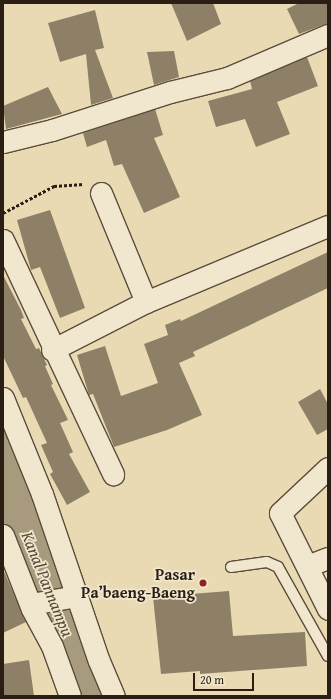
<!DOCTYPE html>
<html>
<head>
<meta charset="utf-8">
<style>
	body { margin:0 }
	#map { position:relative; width:331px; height:699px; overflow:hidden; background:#e9dab3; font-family:"Gentium Book Plus",serif }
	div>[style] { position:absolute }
	.water>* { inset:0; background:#a89a7d }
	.river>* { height:37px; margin:-18.5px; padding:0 18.5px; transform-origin:18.5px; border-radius:18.5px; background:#a89a7d }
	.building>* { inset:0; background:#8d8067 }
	.path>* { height:2.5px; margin-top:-1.25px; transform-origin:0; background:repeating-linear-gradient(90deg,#2a1e15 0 3px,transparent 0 5px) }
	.roads { filter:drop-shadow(1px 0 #5a4d3c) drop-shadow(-1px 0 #5a4d3c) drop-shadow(0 1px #5a4d3c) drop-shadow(0 -1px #5a4d3c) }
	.lane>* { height:10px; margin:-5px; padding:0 5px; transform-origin:5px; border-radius:5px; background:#f1e7ce }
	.street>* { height:21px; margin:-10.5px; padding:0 10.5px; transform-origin:10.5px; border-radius:10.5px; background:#f1e7ce }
	.dots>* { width:11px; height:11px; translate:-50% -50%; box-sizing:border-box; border:2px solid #f1e7ce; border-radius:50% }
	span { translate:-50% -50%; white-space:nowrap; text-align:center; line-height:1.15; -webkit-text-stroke:3.5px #f1e7ce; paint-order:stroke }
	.poi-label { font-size:16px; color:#2a1e15; font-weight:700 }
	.right { translate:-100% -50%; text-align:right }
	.water-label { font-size:17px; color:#564939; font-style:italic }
	.frame { position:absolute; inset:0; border:4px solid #2a1e15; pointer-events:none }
	.scale { position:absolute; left:193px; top:673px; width:61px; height:18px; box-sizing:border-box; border:2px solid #2a1e15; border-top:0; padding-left:5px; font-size:12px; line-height:14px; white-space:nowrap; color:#2a1e15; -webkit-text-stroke:3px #f1e7ce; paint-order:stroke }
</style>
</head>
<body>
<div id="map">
	<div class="water">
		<i style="clip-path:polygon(3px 408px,69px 584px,37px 587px,3px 514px)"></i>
		<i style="clip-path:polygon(74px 602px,106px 696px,83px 696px,45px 607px)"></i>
	</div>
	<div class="river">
		<i style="left:3px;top:473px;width:241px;rotate:67.8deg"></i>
	</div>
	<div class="building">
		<i style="clip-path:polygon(171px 3px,213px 3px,221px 24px,187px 41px)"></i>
		<i style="clip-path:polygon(299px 3px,328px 3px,328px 23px,299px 34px,287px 9px)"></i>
		<i style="clip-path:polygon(95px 10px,104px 48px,95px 50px,113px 98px,91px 105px,86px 54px,60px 62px,48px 23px)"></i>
		<i style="clip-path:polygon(174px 51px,179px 77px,154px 85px,147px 52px)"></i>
		<i style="clip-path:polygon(307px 57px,318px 86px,277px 102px,290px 134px,256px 147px,245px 119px,216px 127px,208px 101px,252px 89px,250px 81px)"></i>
		<i style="clip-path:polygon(48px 87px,62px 114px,6px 129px,3px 106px)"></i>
		<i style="clip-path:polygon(155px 109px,163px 135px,154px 138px,180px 197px,144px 213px,122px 164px,114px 166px,106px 140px,87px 147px,83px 133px)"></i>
		<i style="clip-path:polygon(50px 210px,85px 308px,60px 318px,40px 267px,31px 270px,17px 220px)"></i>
		<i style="clip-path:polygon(328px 252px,328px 288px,193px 352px,195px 356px,179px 363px,202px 415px,167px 430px,114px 447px,93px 394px,89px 395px,77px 355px,105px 346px,121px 396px,158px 383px,144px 344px,168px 335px,165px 325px,180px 319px,181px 321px)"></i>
		<i style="clip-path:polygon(3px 275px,21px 310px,24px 318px,21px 319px,36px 349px,39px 348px,47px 365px,45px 366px,53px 384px,51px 385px,68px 420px,60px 423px,73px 452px,69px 454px,90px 492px,67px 505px,50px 474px,53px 472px,41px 445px,47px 443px,26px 397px,23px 398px,3px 356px)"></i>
		<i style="clip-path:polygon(320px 389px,328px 404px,328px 429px,317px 435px,298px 402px)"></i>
		<i style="clip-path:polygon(3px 569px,26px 622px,3px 633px)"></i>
		<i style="clip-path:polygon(229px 591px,233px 636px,305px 632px,307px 666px,200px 674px,200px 671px,161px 674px,153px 597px)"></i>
		<i style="clip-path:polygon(29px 660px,34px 696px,3px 696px,3px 664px)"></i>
	</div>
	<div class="path">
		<i style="left:3px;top:213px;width:58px;rotate:-27.9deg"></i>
		<i style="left:54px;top:186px;width:30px;rotate:-4deg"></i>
	</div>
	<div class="roads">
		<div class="lane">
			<i style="left:231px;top:567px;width:36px;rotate:-8deg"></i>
			<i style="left:267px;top:562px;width:12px;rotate:24deg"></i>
			<i style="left:278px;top:567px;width:102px;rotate:60.7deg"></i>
		</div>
		<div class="street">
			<i style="left:3px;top:142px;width:50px;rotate:-13.8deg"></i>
			<i style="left:52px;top:130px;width:124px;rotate:-17.9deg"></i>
			<i style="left:170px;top:92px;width:59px;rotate:-13.8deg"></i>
			<i style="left:227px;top:78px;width:110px;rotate:-23.1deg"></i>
			<i style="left:101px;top:193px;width:118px;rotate:67.6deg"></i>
			<i style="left:3px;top:240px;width:259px;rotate:64.8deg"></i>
			<i style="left:52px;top:350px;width:106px;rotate:-27.1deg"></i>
			<i style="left:146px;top:302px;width:197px;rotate:-22.7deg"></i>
			<i style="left:3px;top:398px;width:104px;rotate:67.9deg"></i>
			<i style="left:42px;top:494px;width:176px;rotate:71.2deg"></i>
			<i style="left:99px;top:661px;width:38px;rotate:67deg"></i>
			<i style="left:328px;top:468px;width:66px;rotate:136.8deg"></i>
			<i style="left:280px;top:513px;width:107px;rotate:63.4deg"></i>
			<i style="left:3px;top:535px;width:79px;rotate:68.6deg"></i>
			<i style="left:32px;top:609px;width:42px;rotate:61.6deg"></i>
			<i style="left:52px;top:646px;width:53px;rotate:70.2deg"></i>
			<i style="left:307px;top:566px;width:22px;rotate:-21deg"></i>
			<i style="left:31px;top:604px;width:47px;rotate:-9.9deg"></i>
		</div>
	</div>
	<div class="dots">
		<i style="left:203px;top:583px;background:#8f2418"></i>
	</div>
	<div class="poi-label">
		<span class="right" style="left:195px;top:583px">Pasar<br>Paʼbaeng-Baeng</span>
	</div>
	<div class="water-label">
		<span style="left:48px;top:584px;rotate:68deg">Kanal Pannampu</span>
	</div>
	<div class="frame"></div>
	<div class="scale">20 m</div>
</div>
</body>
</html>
